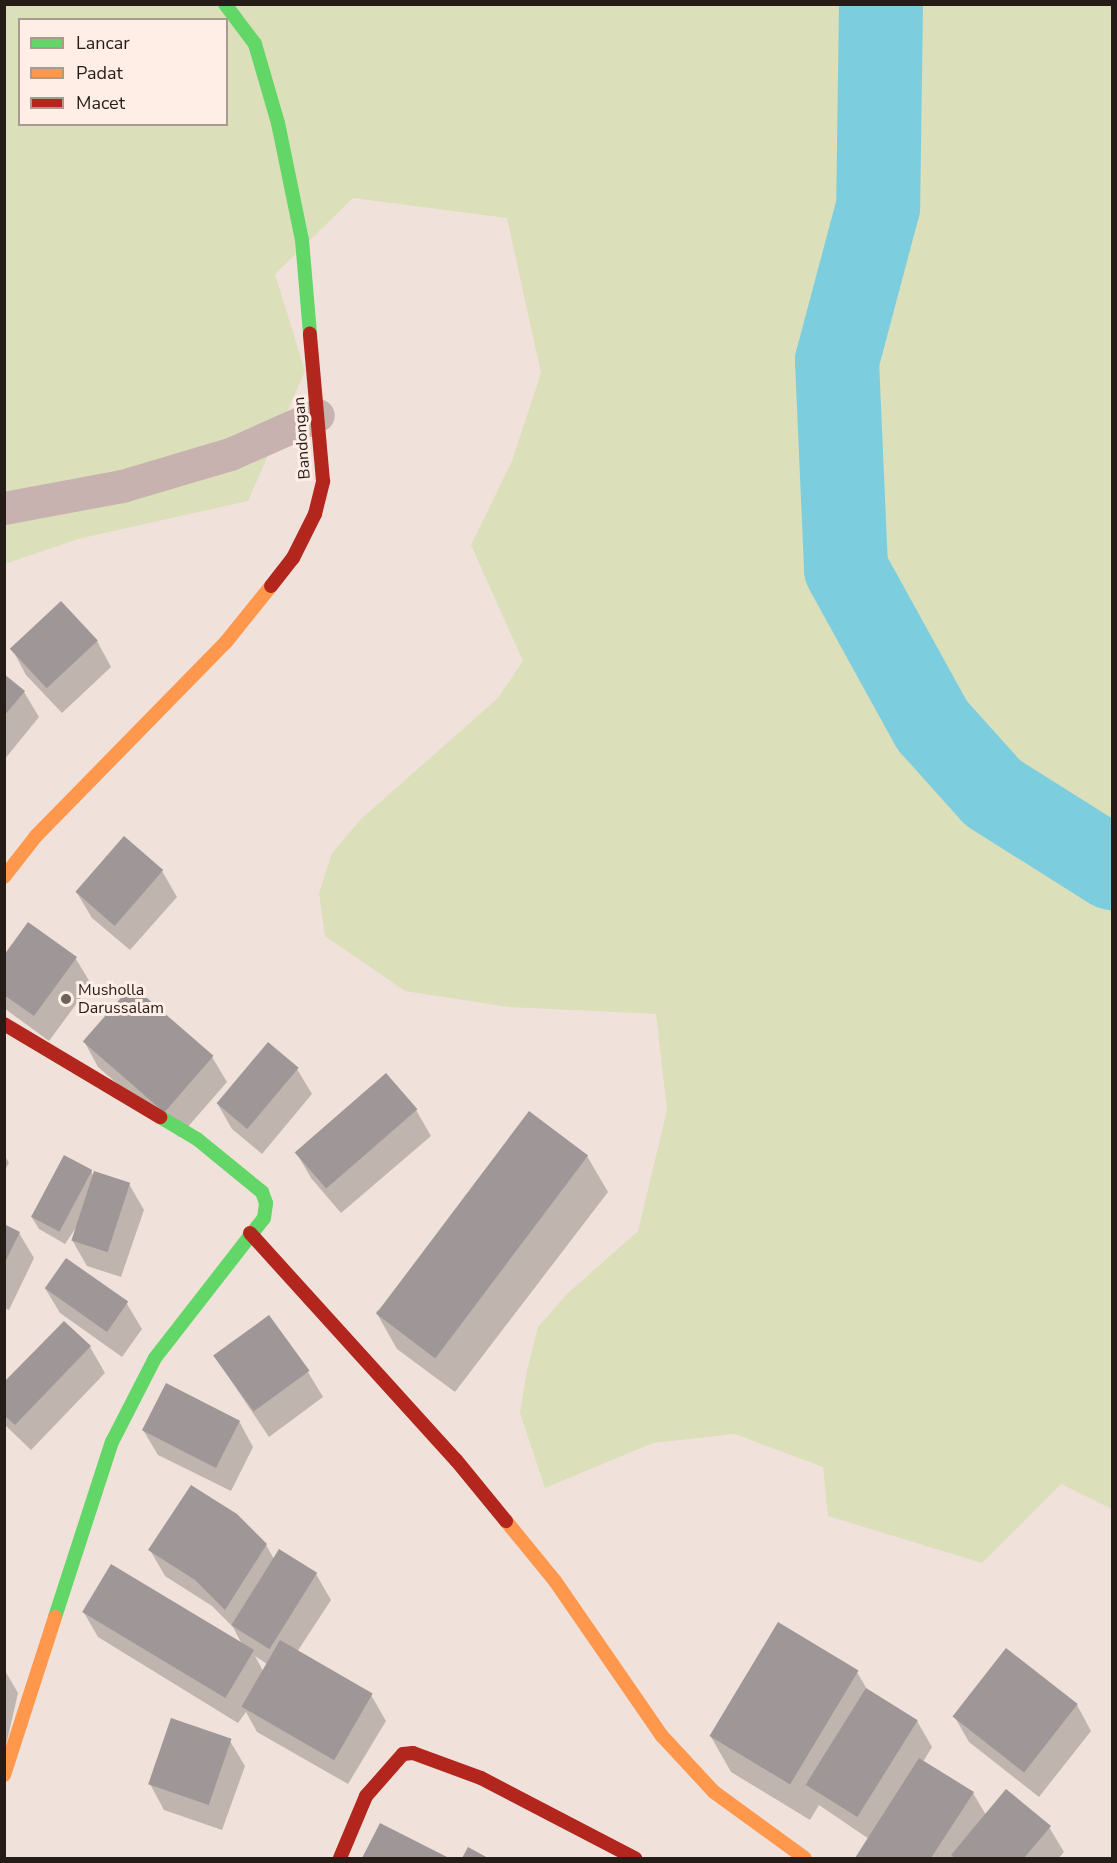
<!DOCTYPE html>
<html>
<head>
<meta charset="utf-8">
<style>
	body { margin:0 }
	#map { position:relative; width:1117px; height:1863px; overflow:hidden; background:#f0e2da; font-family:"Nunito Sans",sans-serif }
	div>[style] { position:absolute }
	.green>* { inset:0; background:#dbdfba }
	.shadow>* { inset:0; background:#0003 }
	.river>* { height:84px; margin:-42px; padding:0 42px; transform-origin:42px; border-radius:42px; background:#7ccedf }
	.building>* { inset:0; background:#9f9797; transform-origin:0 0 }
	.street>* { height:33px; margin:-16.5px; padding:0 16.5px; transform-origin:16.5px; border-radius:16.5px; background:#c8b2b0 }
	.fast>* { height:14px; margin:-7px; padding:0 7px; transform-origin:7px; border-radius:7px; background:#63d668 }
	.slow>* { height:14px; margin:-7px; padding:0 7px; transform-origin:7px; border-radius:7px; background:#ff974d }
	.jam>* { height:14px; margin:-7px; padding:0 7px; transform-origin:7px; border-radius:7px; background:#b3261e }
	.dots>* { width:16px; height:16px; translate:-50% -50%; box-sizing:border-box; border:3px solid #feeee6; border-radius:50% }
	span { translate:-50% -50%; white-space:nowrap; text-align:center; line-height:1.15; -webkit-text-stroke:6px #feeee6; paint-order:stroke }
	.street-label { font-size:16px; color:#251b17 }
	.poi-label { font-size:16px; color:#251b17 }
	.left { translate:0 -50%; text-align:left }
	.frame { position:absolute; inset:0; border:6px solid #251b17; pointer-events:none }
	.legend { position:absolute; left:18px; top:18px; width:210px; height:108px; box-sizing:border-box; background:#feeee6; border:2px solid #a79a93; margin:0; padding:8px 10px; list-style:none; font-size:18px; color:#251b17 }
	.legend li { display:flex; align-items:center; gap:12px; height:30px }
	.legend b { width:30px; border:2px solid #a79a93 }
</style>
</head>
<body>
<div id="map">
	<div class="green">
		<i style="clip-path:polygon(evenodd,4px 5px,1112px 5px,1112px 1509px,1061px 1484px,982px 1563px,828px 1516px,823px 1467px,735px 1434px,653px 1443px,545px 1488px,520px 1413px,527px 1370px,538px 1327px,567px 1294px,638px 1231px,667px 1110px,656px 1014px,509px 1007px,405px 991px,325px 936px,319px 893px,332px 853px,360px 820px,498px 698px,523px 661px,471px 545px,512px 461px,541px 373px,507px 218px,353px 198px,275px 274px,305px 371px,248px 501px,78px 539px,5px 564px,4px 5px,20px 20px,226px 20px,226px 124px,20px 124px,20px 20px)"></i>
	</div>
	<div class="shadow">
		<i style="clip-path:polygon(97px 641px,111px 667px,62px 713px,26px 675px,12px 649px)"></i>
		<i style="clip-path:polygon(4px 676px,24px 692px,39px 717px,4px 760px)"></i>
		<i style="clip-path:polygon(162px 871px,177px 897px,130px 950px,92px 918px,77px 893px)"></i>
		<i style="clip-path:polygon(4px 957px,76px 959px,91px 984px,49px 1041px,4px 1008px)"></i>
		<i style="clip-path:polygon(84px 1041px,212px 1057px,227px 1082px,179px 1137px,98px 1067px)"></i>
		<i style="clip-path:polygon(297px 1069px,312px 1094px,262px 1154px,232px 1129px,217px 1103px)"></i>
		<i style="clip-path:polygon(386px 1075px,416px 1110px,431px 1136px,341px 1213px,311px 1178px,296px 1152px)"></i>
		<i style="clip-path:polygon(4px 1154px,9px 1163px,4px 1172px)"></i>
		<i style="clip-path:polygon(587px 1156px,608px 1192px,455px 1392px,397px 1349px,376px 1312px)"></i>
		<i style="clip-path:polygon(91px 1171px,94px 1177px,129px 1184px,144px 1210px,121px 1277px,87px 1266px,72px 1240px,77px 1226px,65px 1244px,39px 1229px,31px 1216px)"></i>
		<i style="clip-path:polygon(4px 1226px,19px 1233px,34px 1258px,9px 1310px,4px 1308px)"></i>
		<i style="clip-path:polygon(45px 1288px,127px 1304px,142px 1329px,122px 1357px,60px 1313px)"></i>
		<i style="clip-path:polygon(64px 1323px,90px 1347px,105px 1373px,31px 1450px,4px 1424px,4px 1384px)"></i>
		<i style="clip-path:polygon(215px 1357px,308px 1372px,323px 1397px,269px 1437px)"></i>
		<i style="clip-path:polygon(239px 1421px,253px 1447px,231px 1491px,158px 1455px,143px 1430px)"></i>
		<i style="clip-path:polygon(evenodd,266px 1545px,274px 1559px,316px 1574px,331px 1600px,297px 1652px,371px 1695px,386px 1721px,348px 1784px,257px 1732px,246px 1712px,238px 1723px,98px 1637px,83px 1611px,244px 1648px,233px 1627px,212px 1606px,165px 1576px,150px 1550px,266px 1545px,255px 1656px,267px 1664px,263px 1671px,255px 1656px)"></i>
		<i style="clip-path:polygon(4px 1669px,18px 1693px,4px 1754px)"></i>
		<i style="clip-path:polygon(857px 1672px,868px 1691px,917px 1721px,932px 1747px,923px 1762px,973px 1793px,986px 1815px,1049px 1827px,1064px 1852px,1059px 1858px,857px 1858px,869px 1839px,819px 1805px,810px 1820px,731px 1772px,710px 1735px)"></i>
		<i style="clip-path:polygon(1077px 1705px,1091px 1731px,1039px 1797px,969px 1742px,954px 1716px)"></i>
		<i style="clip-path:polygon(230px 1741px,245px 1766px,222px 1830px,164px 1810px,150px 1784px)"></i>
		<i style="clip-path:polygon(381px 1825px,446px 1858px,363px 1858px)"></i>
	</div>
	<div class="river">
		<i style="left:881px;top:4px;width:203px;rotate:90.8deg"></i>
		<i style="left:878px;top:207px;width:159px;rotate:104.9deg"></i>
		<i style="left:837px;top:361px;width:208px;rotate:87.5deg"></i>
		<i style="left:846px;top:569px;width:178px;rotate:61.1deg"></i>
		<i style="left:932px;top:725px;width:91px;rotate:48.1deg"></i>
		<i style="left:993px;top:793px;width:141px;rotate:32.2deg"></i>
	</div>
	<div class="building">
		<i style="left:61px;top:601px;width:54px;height:70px;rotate:47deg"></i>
		<i style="clip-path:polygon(4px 674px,25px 691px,4px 716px)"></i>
		<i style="left:124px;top:836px;width:52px;height:74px;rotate:41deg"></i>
		<i style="clip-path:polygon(28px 922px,77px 957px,34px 1016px,4px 995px,4px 955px)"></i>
		<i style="left:132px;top:985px;width:108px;height:75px;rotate:41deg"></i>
		<i style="left:268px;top:1042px;width:40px;height:80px;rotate:40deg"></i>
		<i style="left:386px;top:1073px;width:48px;height:121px;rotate:49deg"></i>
		<i style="left:529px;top:1111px;width:74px;height:254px;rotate:37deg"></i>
		<i style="left:64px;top:1155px;width:32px;height:70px;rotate:28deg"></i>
		<i style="left:94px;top:1171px;width:38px;height:73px;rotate:18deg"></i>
		<i style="clip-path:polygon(4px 1224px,20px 1232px,4px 1264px)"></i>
		<i style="left:66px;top:1258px;width:76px;height:37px;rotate:35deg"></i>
		<i style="left:269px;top:1315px;width:69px;height:69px;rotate:54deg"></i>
		<i style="clip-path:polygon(64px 1321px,91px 1346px,15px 1425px,4px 1415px,4px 1382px)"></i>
		<i style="left:166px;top:1383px;width:83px;height:53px;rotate:27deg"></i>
		<i style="clip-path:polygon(191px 1485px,237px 1514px,267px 1544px,225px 1610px,195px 1580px,148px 1550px)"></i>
		<i style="left:279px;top:1549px;width:45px;height:90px;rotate:32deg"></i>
		<i style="left:111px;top:1564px;width:167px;height:56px;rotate:31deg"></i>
		<i style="left:778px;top:1622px;width:94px;height:133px;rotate:31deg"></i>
		<i style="left:280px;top:1640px;width:107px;height:77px;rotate:30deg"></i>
		<i style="left:1006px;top:1648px;width:91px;height:87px;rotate:38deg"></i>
		<i style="left:866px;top:1688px;width:61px;height:114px;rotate:32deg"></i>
		<i style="left:171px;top:1718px;width:64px;height:70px;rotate:19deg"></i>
		<i style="clip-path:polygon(919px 1758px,974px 1792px,931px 1858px,855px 1858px)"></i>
		<i style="clip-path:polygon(1006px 1789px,1051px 1826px,1024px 1858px,955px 1858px,951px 1855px)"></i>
		<i style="clip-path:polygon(380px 1823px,449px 1858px,362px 1858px)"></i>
		<i style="clip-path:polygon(468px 1847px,488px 1858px,462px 1858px)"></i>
	</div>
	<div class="street">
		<i style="left:4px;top:508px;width:120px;rotate:-10.6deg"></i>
		<i style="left:122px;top:486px;width:113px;rotate:-16.5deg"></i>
		<i style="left:230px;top:454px;width:96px;rotate:-23.9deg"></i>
	</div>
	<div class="fast">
		<i style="left:225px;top:4px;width:50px;rotate:53.1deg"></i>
		<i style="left:255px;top:44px;width:82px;rotate:73.8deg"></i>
		<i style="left:278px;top:123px;width:119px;rotate:78.4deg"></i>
		<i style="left:302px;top:240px;width:94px;rotate:85.1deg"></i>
		<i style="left:55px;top:1617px;width:184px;rotate:-72deg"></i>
		<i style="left:112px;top:1442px;width:94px;rotate:-62.9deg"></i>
		<i style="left:155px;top:1358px;width:177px;rotate:-52.1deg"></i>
		<i style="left:264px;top:1218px;width:15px;rotate:-82deg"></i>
		<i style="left:266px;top:1203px;width:12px;rotate:-110deg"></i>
		<i style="left:262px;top:1192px;width:84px;rotate:-140.8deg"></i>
		<i style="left:197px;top:1139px;width:43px;rotate:-149.3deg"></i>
	</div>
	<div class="slow">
		<i style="left:4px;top:877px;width:52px;rotate:-52deg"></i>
		<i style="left:36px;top:836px;width:272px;rotate:-45.6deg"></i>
		<i style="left:226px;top:642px;width:72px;rotate:-51.2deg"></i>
		<i style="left:506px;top:1521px;width:77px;rotate:50.8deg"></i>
		<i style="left:555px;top:1581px;width:188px;rotate:55.4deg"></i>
		<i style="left:662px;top:1736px;width:76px;rotate:47.1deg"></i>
		<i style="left:714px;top:1792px;width:112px;rotate:36deg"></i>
		<i style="left:4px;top:1775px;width:166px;rotate:-72.1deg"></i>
	</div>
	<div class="jam">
		<i style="left:271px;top:586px;width:36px;rotate:-52deg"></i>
		<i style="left:293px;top:558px;width:49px;rotate:-63.4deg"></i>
		<i style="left:315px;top:514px;width:34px;rotate:-76deg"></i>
		<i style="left:323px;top:481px;width:148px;rotate:-95.1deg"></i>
		<i style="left:4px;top:1024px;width:182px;rotate:30.8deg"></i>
		<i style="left:250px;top:1233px;width:307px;rotate:47.8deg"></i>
		<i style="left:456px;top:1460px;width:79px;rotate:50.7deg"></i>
		<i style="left:340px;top:1858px;width:67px;rotate:-67.2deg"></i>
		<i style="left:366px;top:1796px;width:56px;rotate:-48.6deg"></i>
		<i style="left:403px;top:1754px;width:10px;rotate:-6deg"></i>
		<i style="left:413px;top:1753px;width:72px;rotate:20.2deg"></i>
		<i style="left:481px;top:1778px;width:174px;rotate:27.5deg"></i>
	</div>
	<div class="dots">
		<i style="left:66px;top:999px;background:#6c615b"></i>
	</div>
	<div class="street-label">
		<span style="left:302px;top:438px;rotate:-94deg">Bandongan</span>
	</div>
	<div class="poi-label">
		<span class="left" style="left:78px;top:999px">Musholla<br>Darussalam</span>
	</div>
	<div class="frame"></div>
	<ul class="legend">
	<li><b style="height:8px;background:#63d668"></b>Lancar</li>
	<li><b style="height:8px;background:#ff974d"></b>Padat</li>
	<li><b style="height:8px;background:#b3261e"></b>Macet</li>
	</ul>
</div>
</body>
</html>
